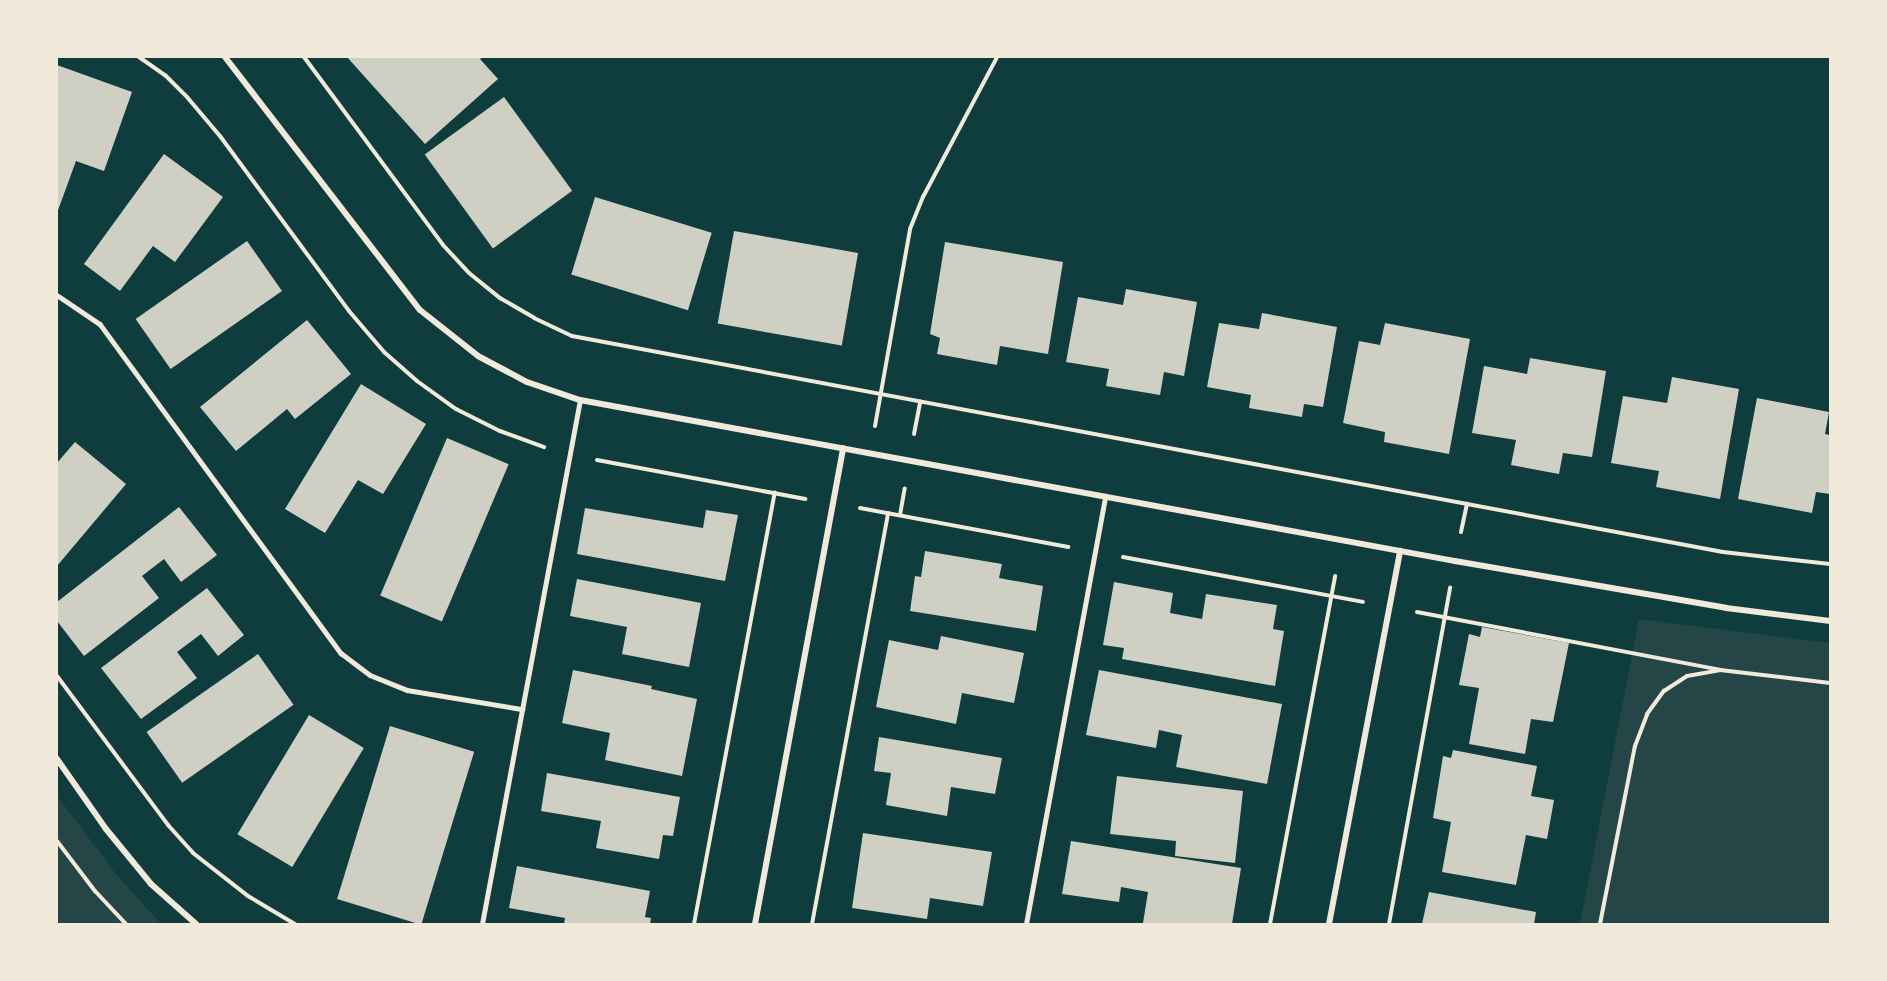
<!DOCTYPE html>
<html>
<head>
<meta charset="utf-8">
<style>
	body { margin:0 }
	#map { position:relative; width:1887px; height:981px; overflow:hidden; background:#0f3d3e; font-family:Quicksand,sans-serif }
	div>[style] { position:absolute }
	.green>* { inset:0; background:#244646 }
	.building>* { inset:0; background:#cfcfc3; transform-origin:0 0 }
	.path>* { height:4px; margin:-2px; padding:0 2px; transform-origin:2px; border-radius:2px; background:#f1e9da }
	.service>* { height:4.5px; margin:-2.25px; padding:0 2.25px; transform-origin:2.25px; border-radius:2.25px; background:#f1e9da }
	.minor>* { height:6px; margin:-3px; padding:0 3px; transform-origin:3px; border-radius:3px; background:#f1e9da }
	span { translate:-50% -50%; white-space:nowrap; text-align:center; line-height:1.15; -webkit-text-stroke:4.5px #f1e9da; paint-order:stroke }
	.frame { position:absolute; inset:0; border:58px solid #f1e9da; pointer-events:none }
</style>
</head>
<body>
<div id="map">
	<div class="green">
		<i style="clip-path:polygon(1639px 619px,1830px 643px,1830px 924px,1580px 924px)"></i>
		<i style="clip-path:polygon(57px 796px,116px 874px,161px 924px,57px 924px)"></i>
	</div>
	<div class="building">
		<i style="clip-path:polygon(347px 57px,483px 57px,480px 59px,498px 79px,425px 144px)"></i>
		<i style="clip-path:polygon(57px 65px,132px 92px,104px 171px,76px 161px,57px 213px)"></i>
		<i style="left:504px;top:97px;width:116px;height:98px;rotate:54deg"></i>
		<i style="clip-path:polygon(164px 154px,223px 197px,175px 262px,153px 246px,120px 291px,84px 264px)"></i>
		<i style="left:595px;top:197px;width:122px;height:81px;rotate:17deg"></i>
		<i style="left:734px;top:231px;width:126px;height:94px;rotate:10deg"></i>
		<i style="left:247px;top:241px;width:61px;height:136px;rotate:55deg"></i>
		<i style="clip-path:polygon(945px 242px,1063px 262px,1048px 354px,1000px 346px,997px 365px,937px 354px,940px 338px,930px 334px)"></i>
		<i style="clip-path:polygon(1126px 289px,1197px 302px,1184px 376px,1164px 372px,1160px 395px,1106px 386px,1109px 369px,1066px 362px,1078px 297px,1123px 305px)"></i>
		<i style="clip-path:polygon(1262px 313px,1337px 327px,1323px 407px,1304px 404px,1302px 417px,1249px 408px,1251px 395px,1207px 387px,1219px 323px,1259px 329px)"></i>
		<i style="clip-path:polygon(307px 320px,351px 374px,295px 419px,287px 409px,236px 451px,200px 407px)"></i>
		<i style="clip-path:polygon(1385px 323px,1470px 339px,1449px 454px,1384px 442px,1385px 432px,1343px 423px,1359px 341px,1380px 345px)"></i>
		<i style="clip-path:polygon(1530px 358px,1606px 371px,1592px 457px,1563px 453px,1559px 474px,1511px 465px,1516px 440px,1472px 433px,1484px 366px,1527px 374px)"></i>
		<i style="clip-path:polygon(1672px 377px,1739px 389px,1720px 499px,1656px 487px,1659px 471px,1611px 463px,1623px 396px,1667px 403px)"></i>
		<i style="clip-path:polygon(361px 384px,426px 424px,383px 494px,358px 480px,325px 533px,285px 509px)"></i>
		<i style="clip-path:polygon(1757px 398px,1829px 412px,1825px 434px,1830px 435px,1830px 494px,1816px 492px,1812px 513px,1738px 499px)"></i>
		<i style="left:447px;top:438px;width:67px;height:171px;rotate:23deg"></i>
		<i style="clip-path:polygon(75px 442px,126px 484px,57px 566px,57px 463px)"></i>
		<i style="clip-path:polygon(179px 507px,217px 555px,181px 582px,164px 559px,142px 576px,159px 598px,84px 656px,57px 621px,57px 602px)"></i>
		<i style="clip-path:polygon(585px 508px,703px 528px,706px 510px,738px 515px,725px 581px,577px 554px)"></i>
		<i style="clip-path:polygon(925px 551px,1002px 564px,999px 578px,1043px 586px,1036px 631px,910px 611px,915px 576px,921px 577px)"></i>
		<i style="clip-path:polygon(577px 579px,701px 603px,689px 667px,622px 654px,627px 627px,570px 616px)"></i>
		<i style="clip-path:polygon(1114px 582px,1173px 593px,1170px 613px,1202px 619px,1206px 594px,1277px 605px,1273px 629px,1284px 631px,1275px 686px,1122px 659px,1124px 648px,1103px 645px)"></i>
		<i style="clip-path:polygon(207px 588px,244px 635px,218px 656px,201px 634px,177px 652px,197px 678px,141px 719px,101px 668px)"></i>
		<i style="clip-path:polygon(1482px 627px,1569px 643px,1553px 722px,1531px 719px,1525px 754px,1469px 744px,1479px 688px,1459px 685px,1469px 634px,1480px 637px)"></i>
		<i style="clip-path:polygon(941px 636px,1024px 653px,1014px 703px,962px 693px,956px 724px,876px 707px,889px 640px,938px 650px)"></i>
		<i style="left:258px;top:654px;width:62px;height:136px;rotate:55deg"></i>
		<i style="clip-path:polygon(573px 670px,652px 686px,651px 689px,697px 699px,682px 776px,605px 760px,610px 733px,562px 723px)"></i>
		<i style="clip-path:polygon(1099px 670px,1282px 704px,1267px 784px,1176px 767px,1182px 735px,1159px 730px,1156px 748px,1086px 735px)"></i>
		<i style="left:309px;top:715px;width:64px;height:139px;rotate:31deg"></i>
		<i style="left:390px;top:726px;width:88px;height:181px;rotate:17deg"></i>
		<i style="clip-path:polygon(879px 737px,1002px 758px,995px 794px,951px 787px,947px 816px,886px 805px,891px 773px,874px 771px)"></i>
		<i style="clip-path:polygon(1453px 750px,1537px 766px,1531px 796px,1554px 800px,1547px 839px,1526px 835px,1516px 885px,1442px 872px,1451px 822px,1433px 818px,1443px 756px,1451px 758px)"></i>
		<i style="clip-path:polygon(547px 773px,680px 797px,673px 836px,663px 835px,659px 859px,596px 848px,601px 821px,541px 811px)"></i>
		<i style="clip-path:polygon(1117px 776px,1243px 791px,1235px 863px,1175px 856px,1176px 841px,1110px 834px)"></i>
		<i style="clip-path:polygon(863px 833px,992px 852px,983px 906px,930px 898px,927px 919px,852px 908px)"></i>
		<i style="clip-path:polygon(1071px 841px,1241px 868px,1232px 924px,1143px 923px,1148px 892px,1121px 887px,1119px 902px,1062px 894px)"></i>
		<i style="clip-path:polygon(517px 866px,650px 891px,645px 917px,651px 918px,650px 924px,564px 924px,565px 918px,509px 908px)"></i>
		<i style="clip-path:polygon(1429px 892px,1536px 912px,1534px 924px,1422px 924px)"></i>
	</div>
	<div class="path">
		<i style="left:139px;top:57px;width:32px;rotate:35deg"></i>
		<i style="left:165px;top:75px;width:31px;rotate:45deg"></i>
		<i style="left:187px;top:97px;width:51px;rotate:49.8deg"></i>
		<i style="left:220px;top:136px;width:217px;rotate:53.6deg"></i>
		<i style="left:349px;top:311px;width:54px;rotate:49.5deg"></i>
		<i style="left:384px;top:352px;width:44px;rotate:41.3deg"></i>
		<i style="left:417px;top:381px;width:48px;rotate:35.7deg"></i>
		<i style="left:456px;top:409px;width:49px;rotate:26.6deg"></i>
		<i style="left:500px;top:431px;width:47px;rotate:20deg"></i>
		<i style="left:304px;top:57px;width:234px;rotate:53.5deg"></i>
		<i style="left:443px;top:245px;width:38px;rotate:47deg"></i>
		<i style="left:469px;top:273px;width:40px;rotate:39deg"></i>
		<i style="left:500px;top:298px;width:39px;rotate:30deg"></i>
		<i style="left:534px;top:318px;width:42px;rotate:25.3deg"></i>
		<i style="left:572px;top:336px;width:1171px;rotate:10.63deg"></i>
		<i style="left:1723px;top:552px;width:108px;rotate:6.4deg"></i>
		<i style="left:875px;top:426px;width:200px;rotate:-79.9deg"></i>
		<i style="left:910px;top:229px;width:35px;rotate:-68deg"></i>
		<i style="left:923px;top:197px;width:158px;rotate:-62.1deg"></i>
		<i style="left:914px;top:434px;width:33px;rotate:-79deg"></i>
		<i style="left:597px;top:460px;width:212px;rotate:10.6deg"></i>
		<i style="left:860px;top:508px;width:212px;rotate:10.6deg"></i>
		<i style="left:900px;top:515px;width:27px;rotate:-80deg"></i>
		<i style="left:1461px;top:532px;width:29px;rotate:-78deg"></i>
		<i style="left:1123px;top:557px;width:244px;rotate:10.6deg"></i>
		<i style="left:1417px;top:612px;width:309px;rotate:10.8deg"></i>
		<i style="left:57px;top:676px;width:186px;rotate:53.3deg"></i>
		<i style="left:168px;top:825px;width:38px;rotate:48deg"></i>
		<i style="left:193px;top:853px;width:70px;rotate:38deg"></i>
		<i style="left:248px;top:896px;width:55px;rotate:30.8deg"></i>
		<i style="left:57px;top:841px;width:63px;rotate:52.8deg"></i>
		<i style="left:95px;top:891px;width:45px;rotate:46.8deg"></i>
		<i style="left:694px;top:924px;width:439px;rotate:-79.4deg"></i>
		<i style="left:812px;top:924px;width:418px;rotate:-79.5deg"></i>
		<i style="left:1270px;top:924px;width:354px;rotate:-79.4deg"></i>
		<i style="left:1389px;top:924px;width:342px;rotate:-79.7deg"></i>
		<i style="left:1600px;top:924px;width:181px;rotate:-78.9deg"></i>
		<i style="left:1635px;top:746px;width:34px;rotate:-69deg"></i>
		<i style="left:1647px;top:714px;width:29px;rotate:-54deg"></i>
		<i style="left:1664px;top:691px;width:27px;rotate:-33deg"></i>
		<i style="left:1687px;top:676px;width:34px;rotate:-10deg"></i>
		<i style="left:1720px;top:670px;width:111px;rotate:6.7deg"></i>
	</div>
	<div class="service">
		<i style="left:57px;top:295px;width:52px;rotate:34deg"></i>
		<i style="left:100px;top:324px;width:408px;rotate:53.8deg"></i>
		<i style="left:341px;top:653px;width:36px;rotate:37deg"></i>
		<i style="left:370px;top:675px;width:40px;rotate:22deg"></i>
		<i style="left:407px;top:690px;width:117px;rotate:9.4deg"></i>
		<i style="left:482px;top:924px;width:533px;rotate:-79.41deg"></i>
		<i style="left:1026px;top:924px;width:435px;rotate:-79.5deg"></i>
	</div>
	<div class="minor">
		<i style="left:225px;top:57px;width:319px;rotate:52.4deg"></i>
		<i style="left:420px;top:310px;width:74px;rotate:38.4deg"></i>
		<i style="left:478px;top:356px;width:55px;rotate:28deg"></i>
		<i style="left:527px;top:382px;width:56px;rotate:18.8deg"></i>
		<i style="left:580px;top:400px;width:890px;rotate:10.43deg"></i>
		<i style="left:1455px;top:561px;width:275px;rotate:9.8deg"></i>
		<i style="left:1726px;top:608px;width:105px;rotate:7.1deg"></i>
		<i style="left:57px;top:759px;width:85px;rotate:55deg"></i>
		<i style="left:106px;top:829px;width:71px;rotate:50.7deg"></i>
		<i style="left:151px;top:884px;width:60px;rotate:41.6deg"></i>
		<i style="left:755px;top:924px;width:484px;rotate:-79.5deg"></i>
		<i style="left:1329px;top:924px;width:380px;rotate:-79.2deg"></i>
	</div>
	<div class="frame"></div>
</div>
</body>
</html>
